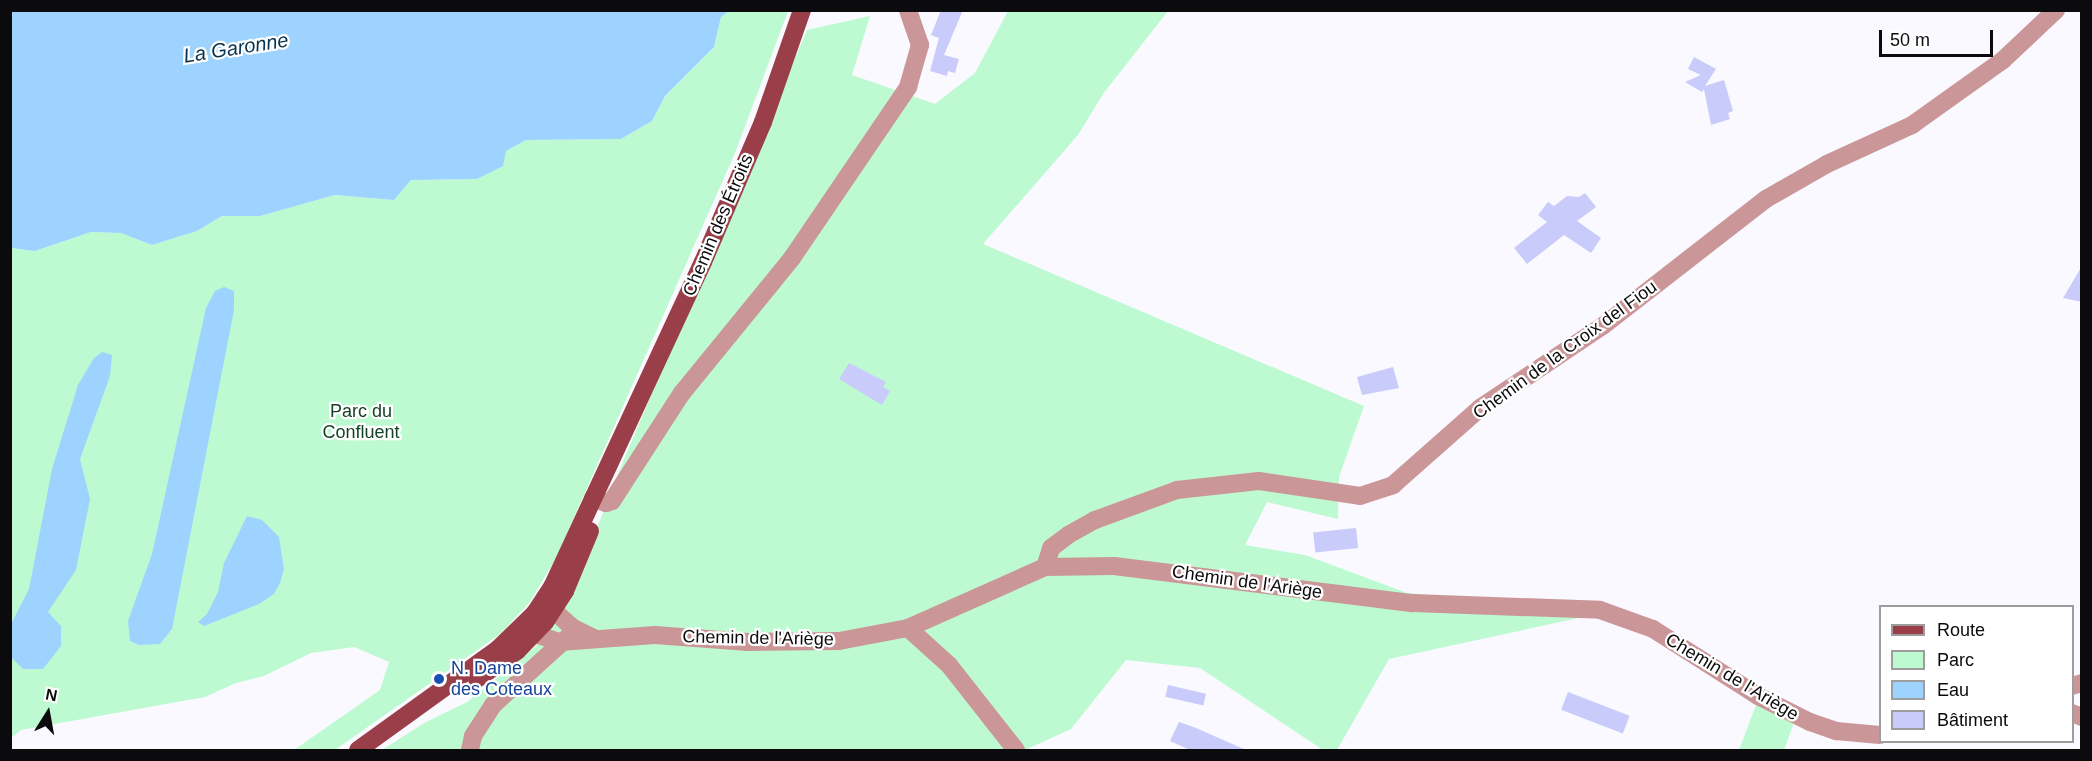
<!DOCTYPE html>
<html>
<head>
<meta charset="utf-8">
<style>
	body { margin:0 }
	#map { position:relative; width:2092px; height:761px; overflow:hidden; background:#f9f9ff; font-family:Arial,sans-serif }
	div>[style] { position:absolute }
	.green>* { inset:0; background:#befad1 }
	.water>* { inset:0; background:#9dd3fe }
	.building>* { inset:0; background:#c9cbfa; transform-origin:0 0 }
	.minor>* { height:18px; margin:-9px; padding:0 9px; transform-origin:9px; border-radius:9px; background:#cb9698 }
	.major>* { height:18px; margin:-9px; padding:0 9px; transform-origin:9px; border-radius:9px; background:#9a3f49 }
	.dots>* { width:16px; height:16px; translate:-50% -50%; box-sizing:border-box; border:3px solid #fff; border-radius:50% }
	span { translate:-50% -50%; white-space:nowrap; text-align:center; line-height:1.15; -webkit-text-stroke:4.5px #fff; paint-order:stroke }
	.street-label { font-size:18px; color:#0b0b0d }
	.park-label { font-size:18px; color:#154128 }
	.transit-label { font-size:18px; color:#164399 }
	.left { translate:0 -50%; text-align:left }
	.water-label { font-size:20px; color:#08334f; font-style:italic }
	.frame { position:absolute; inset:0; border:12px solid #0b0b0d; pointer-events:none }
	.legend { position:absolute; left:1879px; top:605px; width:195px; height:138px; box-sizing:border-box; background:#fff; border:2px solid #9d9d9e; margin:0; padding:8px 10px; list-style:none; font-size:18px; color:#0b0b0d }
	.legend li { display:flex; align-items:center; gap:12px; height:30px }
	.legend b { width:30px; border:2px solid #9d9d9e }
	.north { position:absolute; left:18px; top:683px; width:60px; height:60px; -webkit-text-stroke:4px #fff; paint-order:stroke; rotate:11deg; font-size:16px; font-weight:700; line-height:24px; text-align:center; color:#0b0b0d }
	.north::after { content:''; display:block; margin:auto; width:21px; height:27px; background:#0b0b0d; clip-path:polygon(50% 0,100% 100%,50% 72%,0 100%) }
	.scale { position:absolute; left:1879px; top:30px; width:114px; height:27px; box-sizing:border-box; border:3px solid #0b0b0d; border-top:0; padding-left:8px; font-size:18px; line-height:21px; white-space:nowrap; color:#0b0b0d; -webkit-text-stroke:4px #fff; paint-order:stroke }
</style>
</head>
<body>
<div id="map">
	<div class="green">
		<i style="clip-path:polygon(729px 11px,788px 11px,735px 153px,556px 558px,530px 602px,500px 634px,335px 750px,294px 750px,380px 690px,389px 662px,354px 647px,311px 653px,264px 676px,236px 683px,205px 697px,21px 730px,11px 738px,11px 248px,35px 251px,91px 232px,121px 233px,152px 245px,197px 231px,222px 216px,260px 216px,335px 195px,394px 200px,411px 180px,477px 179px,506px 151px,526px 140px,621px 139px,652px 121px,665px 96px,714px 47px,721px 17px)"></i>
		<i style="clip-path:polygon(1008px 11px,1168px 11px,1103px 94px,1078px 135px,983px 244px,1364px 406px,1339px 477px,1338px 519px,1267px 502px,1245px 545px,1305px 555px,1407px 593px,1611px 611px,1389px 659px,1337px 750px,1323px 750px,1200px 668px,1126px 660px,1071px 729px,1025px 750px,382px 750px,424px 723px,467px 702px,535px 647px,568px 602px,624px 459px,807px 30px,870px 16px,852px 75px,935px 104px,975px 73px)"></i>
		<i style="clip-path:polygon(1758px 700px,1797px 714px,1784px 750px,1739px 750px)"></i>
	</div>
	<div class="water">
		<i style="clip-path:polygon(11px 10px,729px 10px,729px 11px,721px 17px,714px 47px,665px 96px,652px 121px,621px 139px,526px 140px,506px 151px,503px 166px,477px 179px,411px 180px,394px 200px,335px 195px,260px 216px,222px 216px,197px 231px,152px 245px,121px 233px,91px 232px,35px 251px,11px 248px)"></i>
		<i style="clip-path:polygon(224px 287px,234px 291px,234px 310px,172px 629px,160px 644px,139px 645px,130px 641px,128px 621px,152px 554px,206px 308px,215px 291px)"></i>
		<i style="clip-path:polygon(102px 352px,112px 355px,110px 376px,80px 459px,90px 499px,76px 570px,48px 612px,61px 626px,61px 646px,43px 669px,23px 669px,11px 657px,11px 624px,29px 589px,52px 469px,78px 385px,94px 358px)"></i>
		<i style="clip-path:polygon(247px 516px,262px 520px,279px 537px,284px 569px,280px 583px,274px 594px,259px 604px,204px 626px,198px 622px,207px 614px,218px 592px,224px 563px)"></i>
	</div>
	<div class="building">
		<i style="clip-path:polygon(941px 10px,963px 10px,944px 55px,959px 59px,955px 73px,948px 71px,947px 76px,930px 71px,939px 38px,931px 35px)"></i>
		<i style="clip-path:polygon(1694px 57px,1716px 69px,1705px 86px,1724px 80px,1733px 111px,1728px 113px,1730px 119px,1711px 125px,1704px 89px,1702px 92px,1685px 82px,1701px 75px,1688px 69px)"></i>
		<i style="clip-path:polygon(1585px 193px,1596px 207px,1577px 221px,1601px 238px,1591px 253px,1564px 235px,1527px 264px,1514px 248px,1547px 222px,1538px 215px,1548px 202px,1554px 206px,1567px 196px,1579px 197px)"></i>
		<i style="clip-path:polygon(2082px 266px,2082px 302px,2063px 298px)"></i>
		<i style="clip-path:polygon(849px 363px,886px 382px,883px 387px,890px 391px,882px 405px,839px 379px)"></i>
		<i style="clip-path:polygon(1393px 367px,1399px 388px,1362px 395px,1357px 377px)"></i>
		<i style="left:1356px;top:528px;width:20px;height:43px;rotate:84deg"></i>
		<i style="left:1168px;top:685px;width:39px;height:12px;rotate:13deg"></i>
		<i style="left:1568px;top:692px;width:66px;height:19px;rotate:21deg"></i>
		<i style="clip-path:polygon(1179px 722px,1196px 728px,1246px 750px,1190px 750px,1170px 741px)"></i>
	</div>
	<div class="minor">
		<i style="left:593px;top:498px;width:14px;rotate:21deg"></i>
		<i style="left:606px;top:503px;width:6px;rotate:-18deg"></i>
		<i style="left:612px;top:501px;width:129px;rotate:-57.1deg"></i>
		<i style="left:682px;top:393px;width:174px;rotate:-50.8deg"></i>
		<i style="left:792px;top:258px;width:207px;rotate:-55.8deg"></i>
		<i style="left:908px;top:87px;width:44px;rotate:-74.1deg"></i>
		<i style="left:920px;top:45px;width:37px;rotate:-109deg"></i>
		<i style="left:1045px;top:567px;width:20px;rotate:-72deg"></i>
		<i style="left:1051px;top:548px;width:21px;rotate:-37deg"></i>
		<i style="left:1068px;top:535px;width:31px;rotate:-29deg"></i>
		<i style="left:1095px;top:520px;width:87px;rotate:-20.1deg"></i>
		<i style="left:1177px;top:490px;width:82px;rotate:-6.3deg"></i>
		<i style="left:1259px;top:481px;width:102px;rotate:8.4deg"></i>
		<i style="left:1360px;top:496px;width:35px;rotate:-18deg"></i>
		<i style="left:1393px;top:485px;width:116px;rotate:-41.5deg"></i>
		<i style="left:1480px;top:408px;width:149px;rotate:-33.8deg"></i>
		<i style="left:1604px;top:325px;width:205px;rotate:-37.9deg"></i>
		<i style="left:1766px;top:199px;width:70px;rotate:-29.8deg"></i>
		<i style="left:1827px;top:164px;width:94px;rotate:-24.6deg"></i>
		<i style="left:1912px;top:125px;width:112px;rotate:-35.5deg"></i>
		<i style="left:2003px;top:60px;width:73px;rotate:-43.3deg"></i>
		<i style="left:908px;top:628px;width:55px;rotate:42.1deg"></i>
		<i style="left:949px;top:665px;width:108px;rotate:51.8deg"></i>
		<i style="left:596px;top:639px;width:25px;rotate:-154deg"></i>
		<i style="left:573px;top:628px;width:27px;rotate:-138deg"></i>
		<i style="left:553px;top:610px;width:18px;rotate:171deg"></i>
		<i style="left:535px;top:613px;width:21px;rotate:90deg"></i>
		<i style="left:535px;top:634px;width:25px;rotate:18deg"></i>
		<i style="left:559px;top:642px;width:96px;rotate:-4.2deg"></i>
		<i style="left:655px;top:635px;width:93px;rotate:4.3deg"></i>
		<i style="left:748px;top:642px;width:91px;rotate:-0.6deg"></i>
		<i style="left:839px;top:641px;width:70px;rotate:-10.7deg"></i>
		<i style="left:908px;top:628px;width:150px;rotate:-24deg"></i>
		<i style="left:1045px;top:567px;width:69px;rotate:-0.8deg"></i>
		<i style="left:1114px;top:566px;width:301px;rotate:7.1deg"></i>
		<i style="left:1413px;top:603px;width:187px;rotate:2.1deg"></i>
		<i style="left:1600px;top:610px;width:56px;rotate:19.7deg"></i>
		<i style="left:1653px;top:629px;width:125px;rotate:32.5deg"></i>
		<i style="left:1758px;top:696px;width:58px;rotate:26.6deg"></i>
		<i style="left:1810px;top:722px;width:28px;rotate:19deg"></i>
		<i style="left:1836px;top:731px;width:44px;rotate:5.2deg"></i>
		<i style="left:2072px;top:686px;width:10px;rotate:-17deg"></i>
		<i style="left:2072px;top:713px;width:11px;rotate:22deg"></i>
		<i style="left:470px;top:750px;width:14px;rotate:-78deg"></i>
		<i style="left:473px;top:736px;width:37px;rotate:-57deg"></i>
		<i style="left:493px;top:705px;width:101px;rotate:-42.2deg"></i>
	</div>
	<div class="major">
		<i style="left:477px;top:679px;width:49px;rotate:-35deg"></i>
		<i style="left:517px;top:651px;width:40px;rotate:-46deg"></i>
		<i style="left:545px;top:622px;width:37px;rotate:-57deg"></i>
		<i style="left:565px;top:591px;width:65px;rotate:-67.4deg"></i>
		<i style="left:358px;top:750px;width:173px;rotate:-35.8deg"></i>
		<i style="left:498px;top:649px;width:52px;rotate:-44.2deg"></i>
		<i style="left:535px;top:613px;width:33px;rotate:-57deg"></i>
		<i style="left:553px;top:585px;width:356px;rotate:-65.1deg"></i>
		<i style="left:703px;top:262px;width:152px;rotate:-66.8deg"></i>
		<i style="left:763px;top:122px;width:119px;rotate:-70.8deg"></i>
	</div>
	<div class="dots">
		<i style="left:439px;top:679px;background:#1a4fb4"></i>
	</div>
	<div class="street-label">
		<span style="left:718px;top:225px;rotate:-67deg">Chemin des Étroits</span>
		<span style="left:1565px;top:350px;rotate:-36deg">Chemin de la Croix del Fiou</span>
		<span style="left:1247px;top:582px;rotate:8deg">Chemin de l'Ariège</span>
		<span style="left:758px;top:638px;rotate:1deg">Chemin de l'Ariège</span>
		<span style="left:1732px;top:677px;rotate:31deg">Chemin de l'Ariège</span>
	</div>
	<div class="park-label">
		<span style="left:361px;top:422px">Parc du<br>Confluent</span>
	</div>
	<div class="transit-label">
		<span class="left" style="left:451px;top:679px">N. Dame<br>des Coteaux</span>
	</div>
	<div class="water-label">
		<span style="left:236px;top:48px;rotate:-9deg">La Garonne</span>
	</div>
	<div class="frame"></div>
	<ul class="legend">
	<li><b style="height:8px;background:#9a3f49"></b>Route</li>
	<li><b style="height:16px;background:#befad1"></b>Parc</li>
	<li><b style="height:16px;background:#9dd3fe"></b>Eau</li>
	<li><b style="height:16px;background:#c9cbfa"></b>Bâtiment</li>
	</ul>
	<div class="north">N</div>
	<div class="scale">50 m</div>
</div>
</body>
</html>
